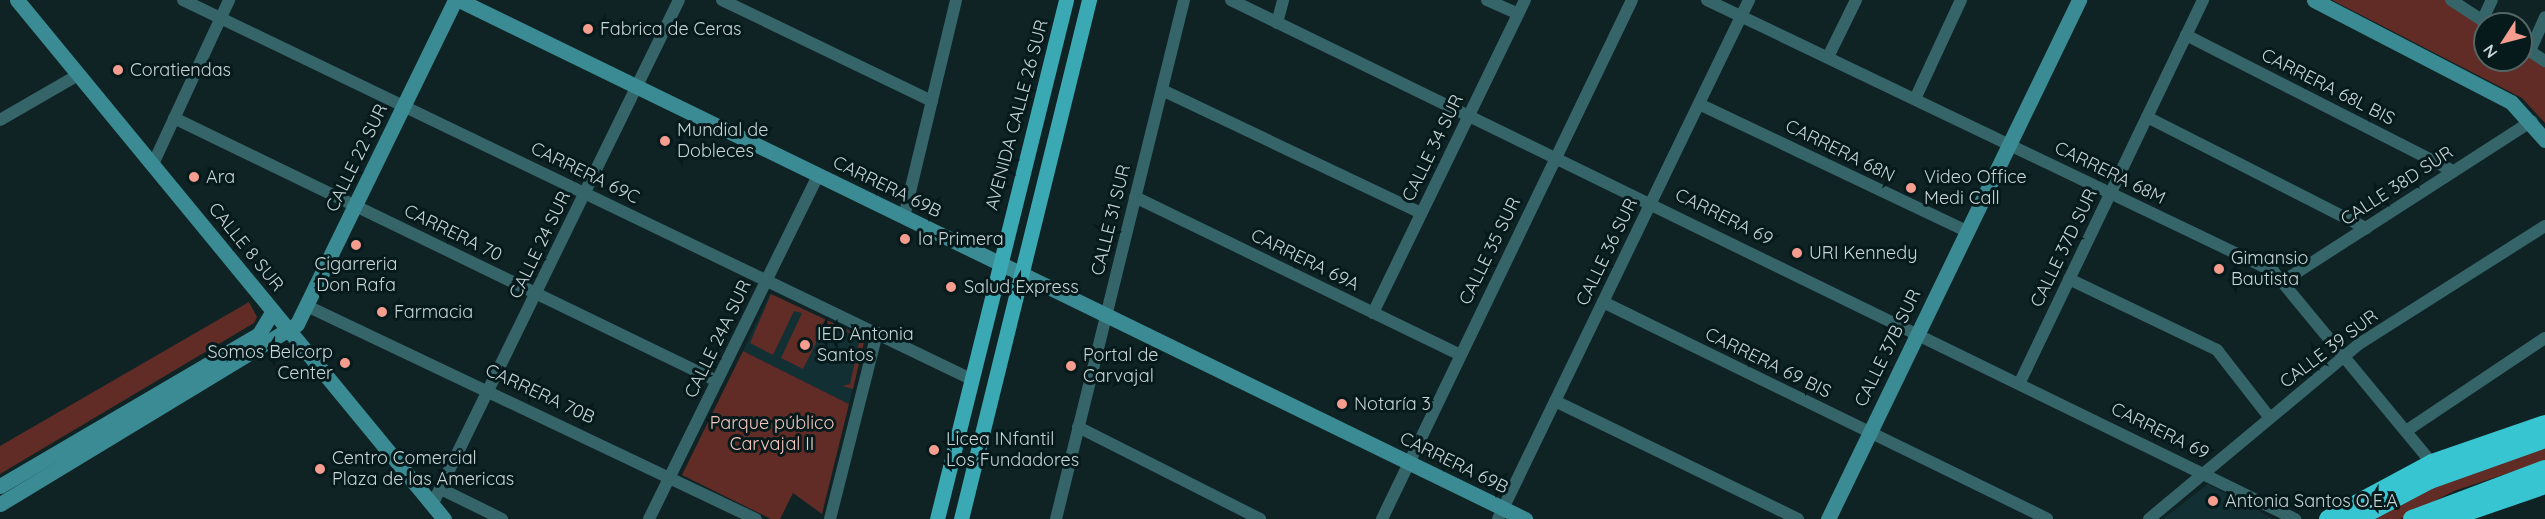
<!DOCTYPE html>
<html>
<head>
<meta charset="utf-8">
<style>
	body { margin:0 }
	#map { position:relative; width:2545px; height:519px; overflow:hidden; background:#0f2325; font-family:Quicksand,sans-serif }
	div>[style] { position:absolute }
	.built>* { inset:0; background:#123034 }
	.green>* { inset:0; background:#602c25 }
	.street>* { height:12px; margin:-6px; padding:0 6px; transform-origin:6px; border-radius:6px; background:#356469 }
	.secondary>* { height:15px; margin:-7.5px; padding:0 7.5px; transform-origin:7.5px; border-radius:7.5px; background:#3a8b93 }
	.primary>* { height:15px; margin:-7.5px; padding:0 7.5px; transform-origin:7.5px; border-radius:7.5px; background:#3aa9b4 }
	.highway>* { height:18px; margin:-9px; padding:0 9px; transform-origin:9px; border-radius:9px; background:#38c5d2 }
	.dots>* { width:16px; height:16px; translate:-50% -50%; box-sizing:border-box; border:3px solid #061a1c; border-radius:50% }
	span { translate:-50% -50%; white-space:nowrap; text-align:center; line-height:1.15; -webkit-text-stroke:6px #061a1c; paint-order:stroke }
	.poi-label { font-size:18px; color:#c9d5d6 }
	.left { translate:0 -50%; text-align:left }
	.right { translate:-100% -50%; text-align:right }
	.street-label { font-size:18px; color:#c9d5d6 }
	.park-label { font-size:18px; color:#f9c7be }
	.north { position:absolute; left:2473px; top:12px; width:60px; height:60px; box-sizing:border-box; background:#061a1c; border:2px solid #546566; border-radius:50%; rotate:234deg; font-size:16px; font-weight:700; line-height:24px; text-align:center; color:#c9d5d6 }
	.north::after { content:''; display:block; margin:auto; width:21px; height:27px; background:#f59d8f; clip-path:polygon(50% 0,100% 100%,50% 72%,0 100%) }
</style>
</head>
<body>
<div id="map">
	<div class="built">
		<i style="clip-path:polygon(770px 294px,865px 338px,849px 404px,743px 351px)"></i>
		<i style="clip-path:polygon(2208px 484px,2274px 519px,2163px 519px)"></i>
	</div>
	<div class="green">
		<i style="clip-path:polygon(2332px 0,2445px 0,2485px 26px,2485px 60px,2521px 60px,2521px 49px,2545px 65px,2545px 123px,2522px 98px)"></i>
		<i style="clip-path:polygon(771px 294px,865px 338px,853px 389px,842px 386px,850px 384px,860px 338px,832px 325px,825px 325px,803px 369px,781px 358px,802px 313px,794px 311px,773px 355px,750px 343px)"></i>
		<i style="clip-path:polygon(249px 302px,257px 317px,254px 323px,0 474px,0 446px)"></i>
		<i style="clip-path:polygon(743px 351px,849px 404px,822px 514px,793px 493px,780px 519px,771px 519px,682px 475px)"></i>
		<i style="clip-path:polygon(2545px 444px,2545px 461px,2454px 491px,2400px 519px,2366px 519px,2430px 484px)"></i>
	</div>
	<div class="street">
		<i style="left:183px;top:0;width:874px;rotate:25.69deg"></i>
		<i style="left:722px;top:0;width:233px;rotate:25.7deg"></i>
		<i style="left:1231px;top:0;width:1184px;rotate:26deg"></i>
		<i style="left:1487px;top:0;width:34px;rotate:24deg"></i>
		<i style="left:1707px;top:0;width:628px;rotate:25.59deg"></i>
		<i style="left:2273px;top:271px;width:249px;rotate:50.4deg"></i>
		<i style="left:2451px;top:0;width:44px;rotate:33deg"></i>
		<i style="left:2482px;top:21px;width:23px;rotate:-65deg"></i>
		<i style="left:1277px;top:23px;width:24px;rotate:-75deg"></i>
		<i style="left:2186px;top:35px;width:300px;rotate:27deg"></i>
		<i style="left:2521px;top:45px;width:29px;rotate:34deg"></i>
		<i style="left:2530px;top:51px;width:37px;rotate:-66deg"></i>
		<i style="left:1828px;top:57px;width:64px;rotate:-63.8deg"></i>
		<i style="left:1162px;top:90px;width:287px;rotate:25.4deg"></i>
		<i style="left:1915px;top:99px;width:109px;rotate:-65.1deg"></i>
		<i style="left:1699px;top:104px;width:296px;rotate:25.4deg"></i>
		<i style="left:2147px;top:117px;width:246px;rotate:26.9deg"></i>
		<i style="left:174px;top:118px;width:603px;rotate:25.84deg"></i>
		<i style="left:0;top:120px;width:90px;rotate:-30deg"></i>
		<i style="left:153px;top:164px;width:181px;rotate:-65.1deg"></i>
		<i style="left:1135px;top:197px;width:361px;rotate:25.9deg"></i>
		<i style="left:904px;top:217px;width:223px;rotate:-76.5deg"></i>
		<i style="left:2069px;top:279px;width:164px;rotate:25.6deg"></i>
		<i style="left:2217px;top:350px;width:86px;rotate:52.1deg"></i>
		<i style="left:2282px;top:282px;width:297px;rotate:-32.8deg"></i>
		<i style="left:1603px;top:302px;width:494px;rotate:26deg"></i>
		<i style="left:307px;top:306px;width:497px;rotate:25.4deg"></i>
		<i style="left:1373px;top:313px;width:348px;rotate:-64.1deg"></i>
		<i style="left:2020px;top:382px;width:424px;rotate:-64.4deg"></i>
		<i style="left:1555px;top:401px;width:270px;rotate:25.9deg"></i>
		<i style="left:1078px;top:427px;width:204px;rotate:26.8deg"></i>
		<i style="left:2406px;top:431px;width:167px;rotate:-33.8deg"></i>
		<i style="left:441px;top:489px;width:68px;rotate:26.2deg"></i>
		<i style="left:432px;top:505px;width:562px;rotate:-63.94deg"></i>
		<i style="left:649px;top:519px;width:383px;rotate:-63.8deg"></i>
		<i style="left:830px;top:519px;width:192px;rotate:-75.8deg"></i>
		<i style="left:1056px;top:519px;width:535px;rotate:-76.15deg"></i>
		<i style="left:1382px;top:519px;width:576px;rotate:-64.28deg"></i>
		<i style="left:1498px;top:519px;width:577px;rotate:-64.19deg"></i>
		<i style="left:2149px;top:519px;width:273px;rotate:-39.8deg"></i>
		<i style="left:2359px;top:344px;width:220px;rotate:-32.4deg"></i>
	</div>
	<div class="secondary">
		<i style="left:17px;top:0;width:672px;rotate:50.55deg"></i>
		<i style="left:459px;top:0;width:1186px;rotate:25.96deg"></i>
		<i style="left:2314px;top:0;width:222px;rotate:27.4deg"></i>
		<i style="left:2511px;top:102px;width:51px;rotate:48.2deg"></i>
		<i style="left:0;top:486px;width:300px;rotate:-30.4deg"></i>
		<i style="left:259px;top:334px;width:27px;rotate:-59deg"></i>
		<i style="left:0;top:504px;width:347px;rotate:-31.2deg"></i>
		<i style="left:297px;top:324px;width:360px;rotate:-64deg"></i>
		<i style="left:1828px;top:519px;width:577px;rotate:-64.19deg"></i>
	</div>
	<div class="primary">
		<i style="left:937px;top:519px;width:535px;rotate:-76.04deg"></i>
		<i style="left:961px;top:519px;width:535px;rotate:-76.15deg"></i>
	</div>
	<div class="highway">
		<i style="left:2328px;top:519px;width:118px;rotate:-28.3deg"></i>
		<i style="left:2432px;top:463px;width:120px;rotate:-19deg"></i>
		<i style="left:2356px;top:519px;width:84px;rotate:-27.8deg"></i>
		<i style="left:2430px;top:480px;width:122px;rotate:-19.6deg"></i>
		<i style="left:2412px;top:519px;width:142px;rotate:-20.6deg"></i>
		<i style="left:2447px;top:519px;width:104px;rotate:-19.1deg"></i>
	</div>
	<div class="dots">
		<i style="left:588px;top:29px;background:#f59d8f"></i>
		<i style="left:118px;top:70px;background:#f59d8f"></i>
		<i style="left:665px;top:141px;background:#f59d8f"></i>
		<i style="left:194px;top:177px;background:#f59d8f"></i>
		<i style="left:1911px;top:188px;background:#f59d8f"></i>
		<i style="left:905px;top:239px;background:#f59d8f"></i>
		<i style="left:356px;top:245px;background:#f59d8f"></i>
		<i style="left:1797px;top:253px;background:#f59d8f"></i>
		<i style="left:2219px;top:269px;background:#f59d8f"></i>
		<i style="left:951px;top:287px;background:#f59d8f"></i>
		<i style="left:382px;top:312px;background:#f59d8f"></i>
		<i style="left:805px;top:345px;background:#f59d8f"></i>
		<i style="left:345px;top:363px;background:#f59d8f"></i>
		<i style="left:1071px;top:366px;background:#f59d8f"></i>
		<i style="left:1342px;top:404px;background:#f59d8f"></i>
		<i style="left:934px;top:450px;background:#f59d8f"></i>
		<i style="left:320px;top:469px;background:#f59d8f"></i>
		<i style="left:2213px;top:501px;background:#f59d8f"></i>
	</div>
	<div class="poi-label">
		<span class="left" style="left:600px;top:29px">Fabrica de Ceras</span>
		<span class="left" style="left:130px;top:70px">Coratiendas</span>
		<span class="left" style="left:677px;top:141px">Mundial de<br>Dobleces</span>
		<span class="left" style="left:206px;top:177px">Ara</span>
		<span class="left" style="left:1924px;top:188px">Video Office<br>Medi Call</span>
		<span class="left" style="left:918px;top:239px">la Primera</span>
		<span class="left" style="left:1809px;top:253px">URI Kennedy</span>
		<span class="left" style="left:2231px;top:269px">Gimansio<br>Bautista</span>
		<span style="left:356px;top:275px">Cigarreria<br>Don Rafa</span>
		<span class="left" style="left:964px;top:287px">Salud Express</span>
		<span class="left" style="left:394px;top:312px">Farmacia</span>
		<span class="left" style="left:817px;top:345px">IED Antonia<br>Santos</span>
		<span class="right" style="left:333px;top:363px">Somos Belcorp<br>Center</span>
		<span class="left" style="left:1083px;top:366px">Portal de<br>Carvajal</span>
		<span class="left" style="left:1354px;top:404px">Notaría 3</span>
		<span class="left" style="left:946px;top:450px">Licea INfantil<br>Los Fundadores</span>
		<span class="left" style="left:332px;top:469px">Centro Comercial<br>Plaza de las Americas</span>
		<span class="left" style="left:2225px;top:501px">Antonia Santos O.E.A</span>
	</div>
	<div class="street-label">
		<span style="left:2328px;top:87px;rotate:27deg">CARRERA 68L BIS</span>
		<span style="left:1017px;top:115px;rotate:-75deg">AVENIDA CALLE 26 SUR</span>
		<span style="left:1433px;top:148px;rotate:-64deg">CALLE 34 SUR</span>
		<span style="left:1840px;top:151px;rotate:26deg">CARRERA 68N</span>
		<span style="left:357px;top:158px;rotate:-64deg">CALLE 22 SUR</span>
		<span style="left:585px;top:173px;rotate:26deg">CARRERA 69C</span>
		<span style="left:2110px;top:173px;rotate:26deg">CARRERA 68M</span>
		<span style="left:2397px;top:186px;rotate:-33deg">CALLE 38D SUR</span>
		<span style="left:887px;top:187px;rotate:26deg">CARRERA 69B</span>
		<span style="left:1724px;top:217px;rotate:26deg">CARRERA 69</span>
		<span style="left:1111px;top:220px;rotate:-76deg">CALLE 31 SUR</span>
		<span style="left:453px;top:233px;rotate:26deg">CARRERA 70</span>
		<span style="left:540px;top:245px;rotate:-64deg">CALLE 24 SUR</span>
		<span style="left:246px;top:247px;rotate:51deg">CALLE 8 SUR</span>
		<span style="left:2064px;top:248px;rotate:-64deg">CALLE 37D SUR</span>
		<span style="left:1490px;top:251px;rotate:-64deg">CALLE 35 SUR</span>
		<span style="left:1607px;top:252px;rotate:-64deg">CALLE 36 SUR</span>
		<span style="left:1305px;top:260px;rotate:26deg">CARRERA 69A</span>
		<span style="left:718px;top:339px;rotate:-64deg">CALLE 24A SUR</span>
		<span style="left:1888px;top:348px;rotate:-64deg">CALLE 37B SUR</span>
		<span style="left:2329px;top:349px;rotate:-37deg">CALLE 39 SUR</span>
		<span style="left:1768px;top:363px;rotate:26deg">CARRERA 69 BIS</span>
		<span style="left:540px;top:394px;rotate:25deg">CARRERA 70B</span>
		<span style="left:2160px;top:431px;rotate:26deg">CARRERA 69</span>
		<span style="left:1454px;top:463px;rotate:26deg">CARRERA 69B</span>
	</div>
	<div class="park-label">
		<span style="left:772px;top:434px">Parque público<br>Carvajal II</span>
	</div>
	<div class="north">N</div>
</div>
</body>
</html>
